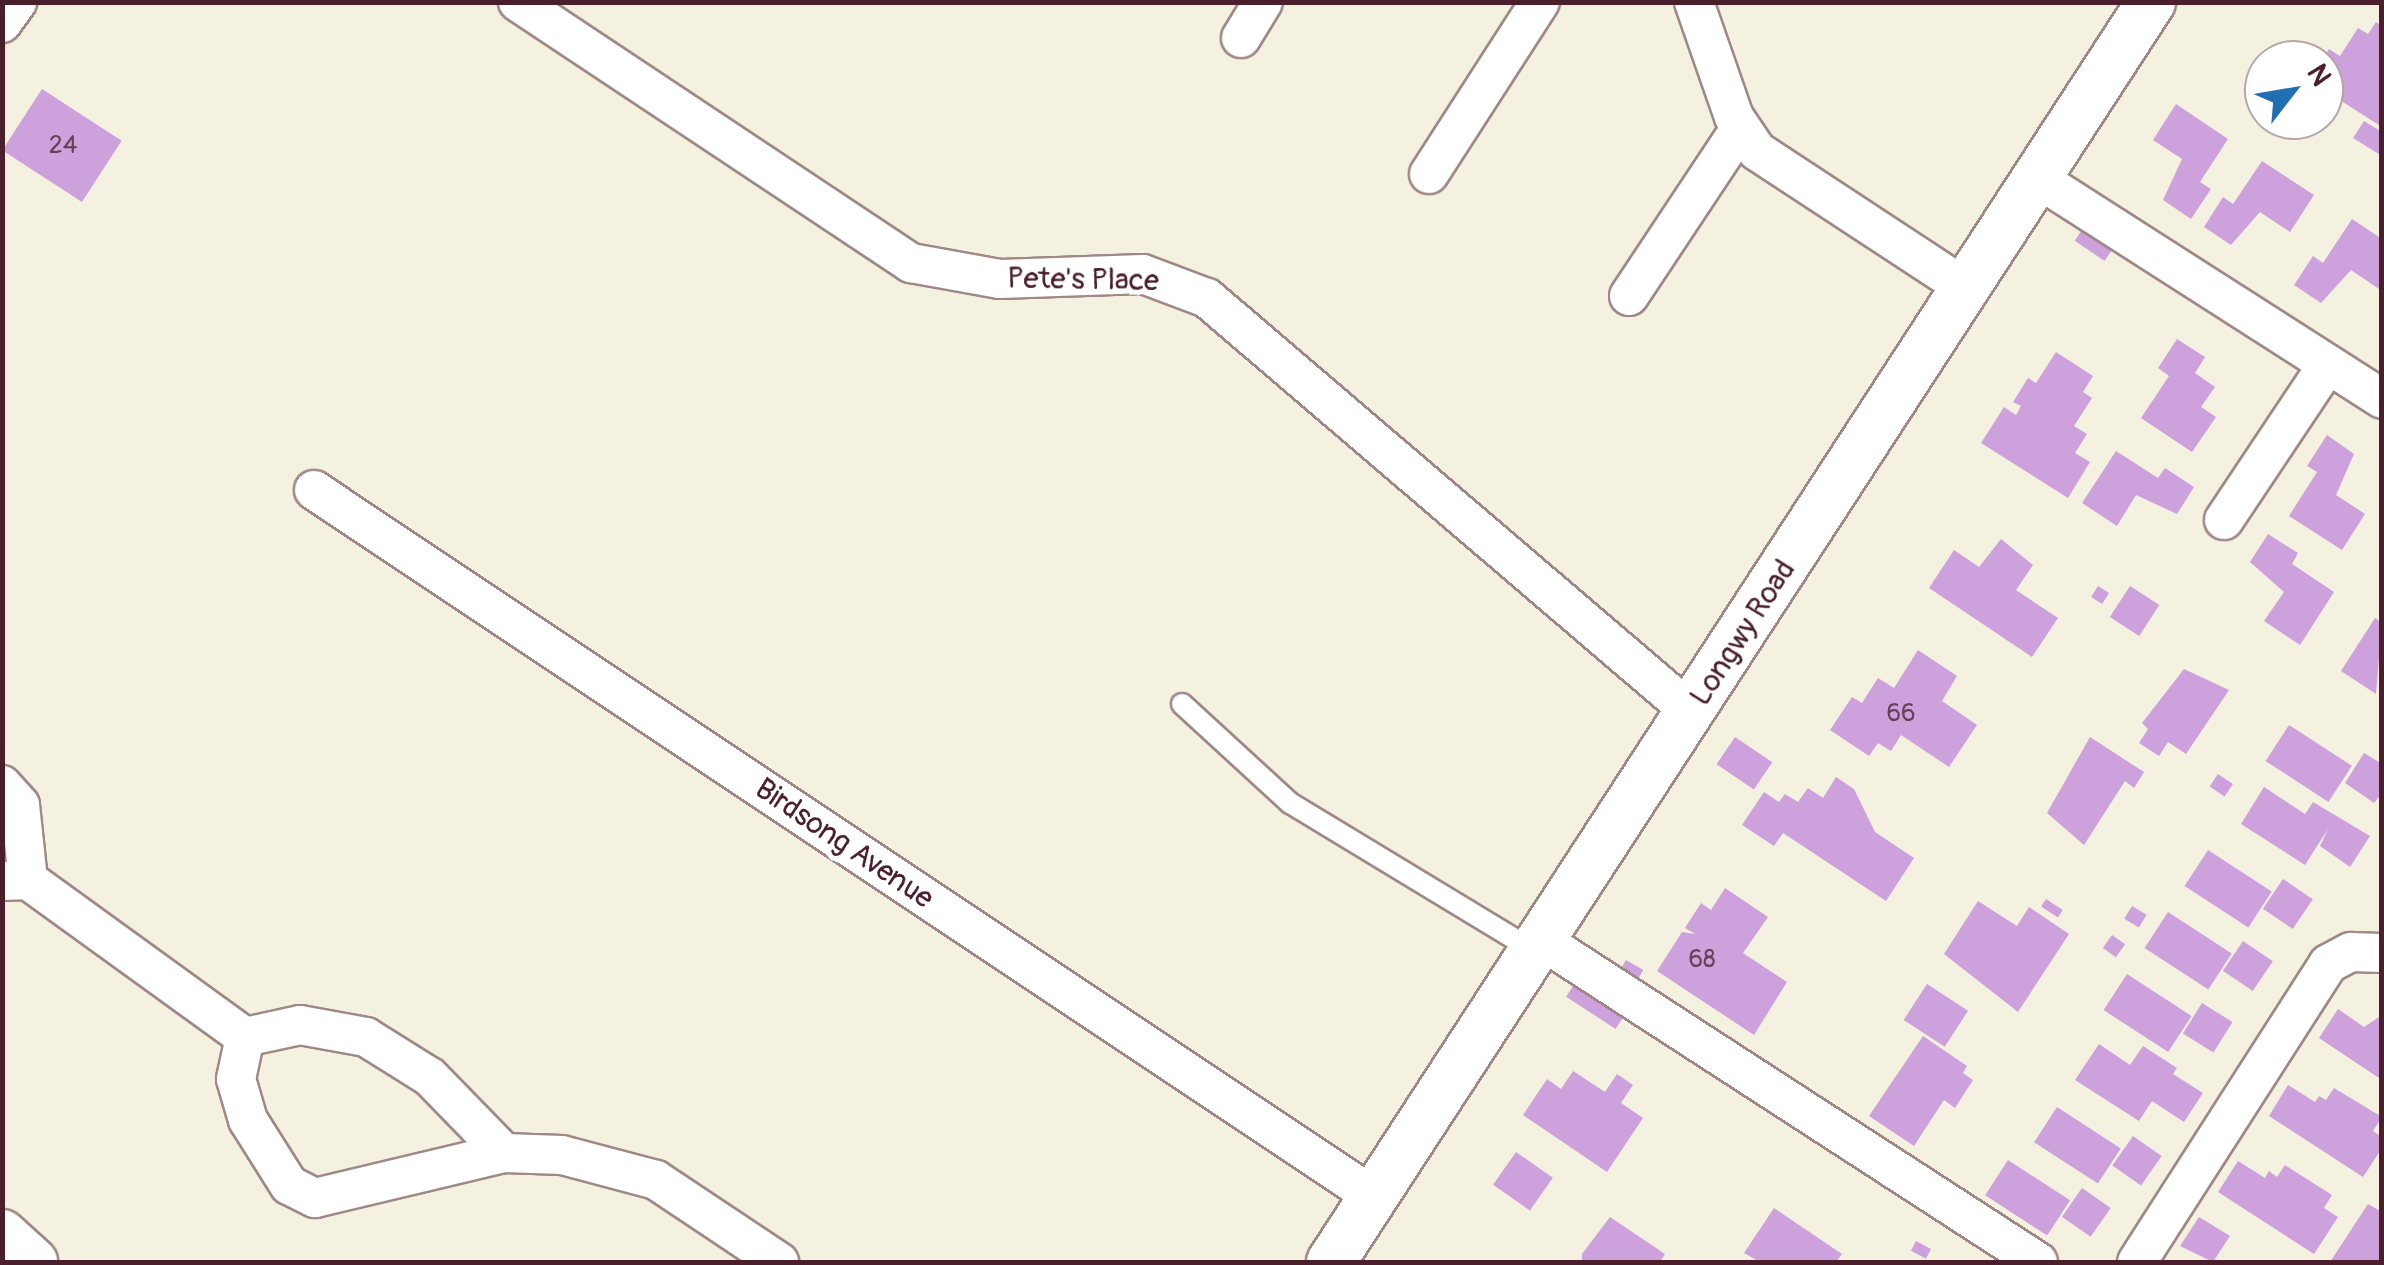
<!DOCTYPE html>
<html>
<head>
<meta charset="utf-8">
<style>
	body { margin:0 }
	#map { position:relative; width:2384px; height:1265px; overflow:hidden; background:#f4f1e1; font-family:Pangolin,sans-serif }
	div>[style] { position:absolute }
	.building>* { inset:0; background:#cca1dc; transform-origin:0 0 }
	.roads { filter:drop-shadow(2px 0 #9f8886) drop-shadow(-2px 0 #9f8886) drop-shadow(0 2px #9f8886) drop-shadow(0 -2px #9f8886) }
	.service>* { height:20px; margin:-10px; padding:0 10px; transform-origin:10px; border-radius:10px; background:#fff }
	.minor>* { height:38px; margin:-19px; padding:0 19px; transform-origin:19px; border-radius:19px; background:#fff }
	.tertiary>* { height:48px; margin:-24px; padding:0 24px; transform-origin:24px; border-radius:24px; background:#fff }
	span { translate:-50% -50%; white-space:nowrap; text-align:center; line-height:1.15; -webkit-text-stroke:10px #fff; paint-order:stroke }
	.number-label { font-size:25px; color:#6a4057 }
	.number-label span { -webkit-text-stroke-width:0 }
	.street-label { font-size:30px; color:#4a1f2b }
	.frame { position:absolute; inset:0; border:5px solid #4a1f2b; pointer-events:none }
	.north { position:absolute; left:2244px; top:40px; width:100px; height:100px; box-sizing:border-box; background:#fff; border:2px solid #b7a5aa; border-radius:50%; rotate:59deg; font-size:28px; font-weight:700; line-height:40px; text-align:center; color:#4a1f2b }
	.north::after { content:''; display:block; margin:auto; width:35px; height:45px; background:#1f6fb2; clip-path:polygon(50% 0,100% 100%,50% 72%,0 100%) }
</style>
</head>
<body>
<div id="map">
	<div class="building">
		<i style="clip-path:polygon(2376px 22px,2382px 26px,2382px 127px,2324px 90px,2322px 60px,2329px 49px,2340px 56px,2358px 28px,2368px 34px)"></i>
		<i style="left:42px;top:89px;width:95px;height:73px;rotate:33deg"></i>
		<i style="clip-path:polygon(2176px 104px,2228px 139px,2200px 182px,2211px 189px,2191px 219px,2163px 200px,2182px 159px,2153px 140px)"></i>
		<i style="clip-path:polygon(2364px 121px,2382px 132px,2382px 156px,2353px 138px)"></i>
		<i style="clip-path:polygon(2262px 161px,2314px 195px,2290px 232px,2260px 212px,2231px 245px,2204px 227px,2223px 197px,2233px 204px)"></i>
		<i style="clip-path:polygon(2352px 219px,2382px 239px,2382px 291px,2351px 270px,2321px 303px,2294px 285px,2313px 256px,2323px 263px)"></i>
		<i style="left:2082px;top:230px;width:36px;height:13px;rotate:34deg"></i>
		<i style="clip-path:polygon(2177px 339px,2205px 357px,2195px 373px,2215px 387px,2201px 407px,2216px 417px,2192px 452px,2141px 418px,2169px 376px,2158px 368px)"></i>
		<i style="clip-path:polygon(2056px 352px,2093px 376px,2083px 392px,2092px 398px,2074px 426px,2087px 434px,2075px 453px,2090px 462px,2068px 498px,1981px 443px,2004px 407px,2016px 415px,2021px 406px,2013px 402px,2028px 378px,2036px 383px)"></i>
		<i style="clip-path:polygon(2327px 435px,2354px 454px,2336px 495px,2365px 514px,2342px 550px,2289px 516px,2317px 472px,2307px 466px)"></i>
		<i style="clip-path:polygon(2116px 451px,2158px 478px,2165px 468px,2194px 487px,2177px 514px,2136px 495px,2117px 526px,2082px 503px)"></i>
		<i style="clip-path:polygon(2268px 534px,2298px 553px,2292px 564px,2334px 592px,2300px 645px,2264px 621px,2284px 592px,2250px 562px)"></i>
		<i style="clip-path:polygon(2001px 539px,2033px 565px,2016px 590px,2058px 618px,2032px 657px,1929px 588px,1954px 550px,1979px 567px)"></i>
		<i style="left:2098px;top:586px;width:13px;height:13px;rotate:32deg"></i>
		<i style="left:2130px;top:586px;width:35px;height:37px;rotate:33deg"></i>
		<i style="clip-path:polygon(2375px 618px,2382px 623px,2376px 694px,2341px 671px)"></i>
		<i style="clip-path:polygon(1918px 650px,1957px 676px,1942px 701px,1977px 725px,1949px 767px,1901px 735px,1891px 751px,1878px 743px,1869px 756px,1830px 730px,1852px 697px,1862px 703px,1878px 678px,1894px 688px)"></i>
		<i style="clip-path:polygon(2184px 669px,2229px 690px,2186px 754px,2168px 742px,2159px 756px,2139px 743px,2148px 729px,2142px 723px)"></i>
		<i style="left:2289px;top:725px;width:75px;height:43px;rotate:33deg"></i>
		<i style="left:1735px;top:737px;width:45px;height:33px;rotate:34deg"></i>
		<i style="clip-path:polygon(2090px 737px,2144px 772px,2134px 788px,2125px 781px,2084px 845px,2047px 813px)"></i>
		<i style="clip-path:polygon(2364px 753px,2382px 764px,2382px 793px,2374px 803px,2345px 783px)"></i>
		<i style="left:2218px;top:774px;width:18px;height:15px;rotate:34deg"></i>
		<i style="clip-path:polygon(1836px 777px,1854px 789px,1875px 832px,1914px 858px,1886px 901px,1783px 833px,1774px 846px,1742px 825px,1764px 792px,1779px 802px,1785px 794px,1798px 802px,1808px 788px,1823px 798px)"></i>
		<i style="clip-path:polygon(2264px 787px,2305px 814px,2313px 802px,2370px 836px,2350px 867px,2320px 846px,2328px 829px,2305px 865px,2241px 824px)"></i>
		<i style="left:2208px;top:850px;width:76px;height:43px;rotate:33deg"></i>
		<i style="left:2283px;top:879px;width:36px;height:36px;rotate:34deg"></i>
		<i style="clip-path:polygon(1725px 888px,1768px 917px,1743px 953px,1787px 982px,1754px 1035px,1657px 971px,1682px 932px,1695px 934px,1685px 928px,1701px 903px,1711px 910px)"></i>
		<i style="left:2046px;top:899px;width:20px;height:9px;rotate:33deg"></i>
		<i style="clip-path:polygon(1978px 901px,2017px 926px,2029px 907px,2069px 934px,2018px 1012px,1944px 954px)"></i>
		<i style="left:2132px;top:906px;width:17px;height:15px;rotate:31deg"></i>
		<i style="left:2168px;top:912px;width:76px;height:43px;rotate:33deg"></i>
		<i style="left:2112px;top:935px;width:16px;height:16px;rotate:35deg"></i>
		<i style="left:2243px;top:941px;width:36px;height:36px;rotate:34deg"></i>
		<i style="left:1626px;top:960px;width:20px;height:14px;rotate:30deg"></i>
		<i style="left:2127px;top:974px;width:77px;height:43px;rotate:33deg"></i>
		<i style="left:1577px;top:980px;width:59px;height:20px;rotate:33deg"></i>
		<i style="left:1927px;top:984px;width:49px;height:43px;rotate:33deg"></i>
		<i style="left:2202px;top:1003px;width:36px;height:36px;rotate:32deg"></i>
		<i style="clip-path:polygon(2338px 1009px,2364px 1027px,2382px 1015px,2382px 1080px,2319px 1038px)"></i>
		<i style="clip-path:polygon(1923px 1036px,1967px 1066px,1963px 1073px,1973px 1080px,1955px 1108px,1944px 1100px,1914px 1146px,1869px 1116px)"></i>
		<i style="clip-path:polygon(2099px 1044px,2130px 1065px,2143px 1046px,2177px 1068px,2173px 1074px,2203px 1093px,2184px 1122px,2152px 1101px,2139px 1121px,2075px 1080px)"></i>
		<i style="clip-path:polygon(1573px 1071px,1605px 1092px,1617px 1074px,1633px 1085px,1621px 1103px,1643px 1118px,1607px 1172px,1523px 1115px,1547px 1079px,1561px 1089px)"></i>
		<i style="clip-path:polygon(2288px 1085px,2315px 1102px,2319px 1096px,2326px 1100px,2334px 1088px,2382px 1117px,2373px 1131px,2382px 1137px,2382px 1148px,2363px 1177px,2269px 1116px)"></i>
		<i style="left:2057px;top:1107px;width:76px;height:42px;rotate:33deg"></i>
		<i style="left:2133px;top:1136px;width:35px;height:36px;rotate:35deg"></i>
		<i style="left:1516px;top:1152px;width:45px;height:40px;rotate:35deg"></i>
		<i style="left:2008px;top:1160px;width:74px;height:42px;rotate:33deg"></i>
		<i style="clip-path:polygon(2238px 1161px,2265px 1178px,2269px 1171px,2277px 1177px,2285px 1165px,2332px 1195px,2324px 1208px,2338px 1217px,2314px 1254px,2218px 1192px)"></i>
		<i style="left:2082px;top:1188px;width:35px;height:35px;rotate:35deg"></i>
		<i style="clip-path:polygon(2368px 1204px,2382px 1212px,2382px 1262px,2330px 1262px)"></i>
		<i style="clip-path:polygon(1774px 1208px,1842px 1254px,1836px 1262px,1760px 1262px,1744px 1253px)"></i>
		<i style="clip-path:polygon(1610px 1217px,1665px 1254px,1660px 1262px,1582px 1262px,1582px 1254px)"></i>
		<i style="clip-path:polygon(2199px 1217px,2230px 1236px,2213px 1262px,2180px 1246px)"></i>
		<i style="left:1916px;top:1241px;width:17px;height:11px;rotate:28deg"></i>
	</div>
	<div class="roads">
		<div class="service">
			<i style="left:1182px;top:704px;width:147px;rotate:42.5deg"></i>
			<i style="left:1290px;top:803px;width:285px;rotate:31.2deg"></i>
		</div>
		<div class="minor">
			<i style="left:518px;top:2px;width:472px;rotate:33.6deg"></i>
			<i style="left:911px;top:263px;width:90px;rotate:10.2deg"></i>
			<i style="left:1000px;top:279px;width:143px;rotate:-2deg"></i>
			<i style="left:1143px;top:274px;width:68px;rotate:20.6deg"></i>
			<i style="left:1207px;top:298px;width:637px;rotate:40.54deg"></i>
			<i style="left:1694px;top:2px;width:122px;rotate:70.8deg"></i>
			<i style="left:1734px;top:117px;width:41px;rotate:55.9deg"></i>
			<i style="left:1757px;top:151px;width:254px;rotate:33.3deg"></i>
			<i style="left:2px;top:23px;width:26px;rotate:-54deg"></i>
			<i style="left:1241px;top:38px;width:42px;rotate:-58.6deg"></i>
			<i style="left:1429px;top:174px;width:205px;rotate:-57.2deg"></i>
			<i style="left:2037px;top:178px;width:410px;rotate:32.6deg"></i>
			<i style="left:1629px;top:296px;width:201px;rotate:-56.4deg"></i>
			<i style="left:314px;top:490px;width:1274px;rotate:33.7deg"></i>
			<i style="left:2224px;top:520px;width:187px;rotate:-56.3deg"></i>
			<i style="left:2px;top:785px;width:27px;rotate:48deg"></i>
			<i style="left:20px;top:805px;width:75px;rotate:83.9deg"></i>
			<i style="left:2px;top:881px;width:26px;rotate:-2deg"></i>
			<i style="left:28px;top:880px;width:268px;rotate:35.9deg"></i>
			<i style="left:1541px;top:940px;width:592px;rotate:32.94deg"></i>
			<i style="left:245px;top:1037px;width:43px;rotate:102.1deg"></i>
			<i style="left:236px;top:1079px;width:43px;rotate:73.7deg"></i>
			<i style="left:248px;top:1120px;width:77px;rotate:57.8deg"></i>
			<i style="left:289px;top:1185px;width:29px;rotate:27deg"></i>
			<i style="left:315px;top:1198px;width:194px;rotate:-13.4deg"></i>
			<i style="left:504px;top:1153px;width:58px;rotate:2deg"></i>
			<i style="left:562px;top:1155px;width:97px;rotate:14.9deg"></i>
			<i style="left:656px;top:1180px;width:148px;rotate:33.7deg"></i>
			<i style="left:245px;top:1037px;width:56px;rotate:-12.3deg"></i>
			<i style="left:300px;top:1025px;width:67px;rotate:10.3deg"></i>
			<i style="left:366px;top:1037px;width:75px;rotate:32deg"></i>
			<i style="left:430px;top:1077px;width:106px;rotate:45.8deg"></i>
			<i style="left:2137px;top:1262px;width:354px;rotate:-57.3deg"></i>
			<i style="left:2328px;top:964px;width:26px;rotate:-28deg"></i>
			<i style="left:2351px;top:952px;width:31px;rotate:2deg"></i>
		</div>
		<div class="tertiary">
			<i style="left:2px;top:1234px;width:42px;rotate:42.1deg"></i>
			<i style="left:1331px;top:1262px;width:1503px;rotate:-56.94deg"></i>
		</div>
	</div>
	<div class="number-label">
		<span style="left:63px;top:146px">24</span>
		<span style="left:1901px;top:714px">66</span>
		<span style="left:1702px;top:960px">68</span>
	</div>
	<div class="street-label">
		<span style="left:1083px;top:280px;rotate:1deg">Pete's Place</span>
		<span style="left:1743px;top:633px;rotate:-57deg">Longwy Road</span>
		<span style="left:844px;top:844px;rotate:34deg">Birdsong Avenue</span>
	</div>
	<div class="frame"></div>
	<div class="north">N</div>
</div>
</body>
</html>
